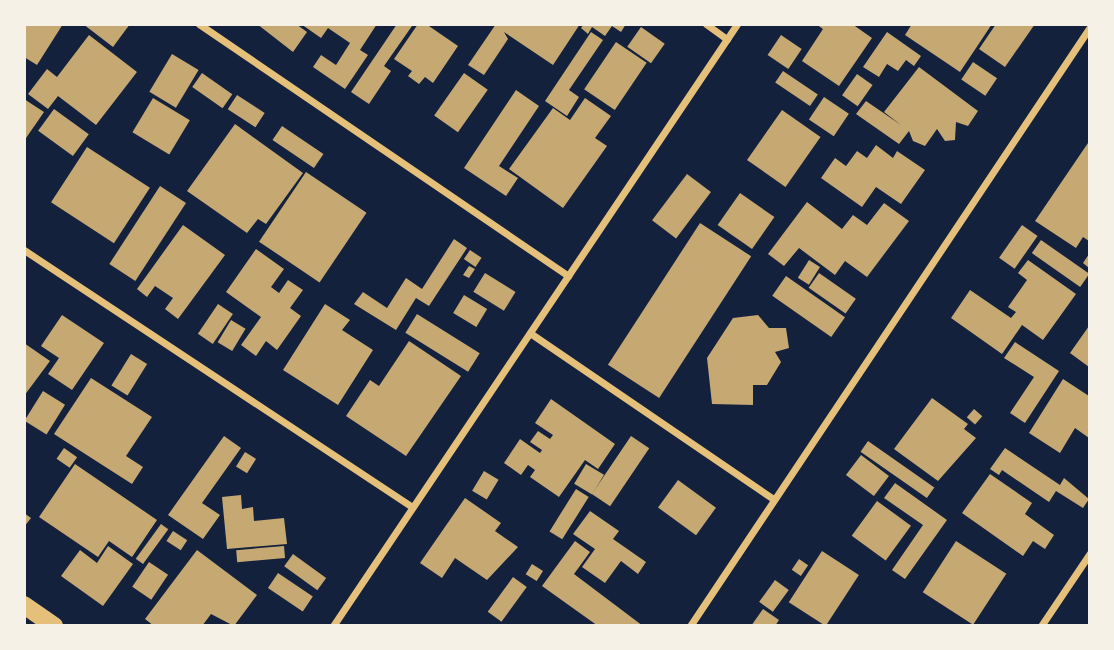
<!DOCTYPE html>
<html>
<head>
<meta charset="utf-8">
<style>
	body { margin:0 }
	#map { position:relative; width:1114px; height:650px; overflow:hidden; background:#14213d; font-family:"Noto Sans",sans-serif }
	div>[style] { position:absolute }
	.building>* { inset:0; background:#c6a872; transform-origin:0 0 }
	.minor>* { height:7px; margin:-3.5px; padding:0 3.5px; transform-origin:3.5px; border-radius:3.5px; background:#e5c07b }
	.primary>* { height:18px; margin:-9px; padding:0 9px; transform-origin:9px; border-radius:9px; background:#e5c07b }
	span { translate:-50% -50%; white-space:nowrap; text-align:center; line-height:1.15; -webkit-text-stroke:5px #f6f1e7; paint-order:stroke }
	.frame { position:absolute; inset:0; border:26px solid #f6f1e7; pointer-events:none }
</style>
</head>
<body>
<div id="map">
	<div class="building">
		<i style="clip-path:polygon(24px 24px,63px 24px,37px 65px,24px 57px)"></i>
		<i style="clip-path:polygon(83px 24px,130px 24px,113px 47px)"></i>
		<i style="clip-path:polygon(257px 24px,296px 24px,307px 32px,293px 52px)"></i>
		<i style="clip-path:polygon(301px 24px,377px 24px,360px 50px,368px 55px,345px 89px,313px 67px,321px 55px,336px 65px,350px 43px,328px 28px,321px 38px)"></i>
		<i style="clip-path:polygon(397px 24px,412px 26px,384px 66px,391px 71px,369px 104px,351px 92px)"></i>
		<i style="clip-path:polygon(418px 24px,426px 24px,458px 46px,433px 83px,425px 77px,419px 84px,408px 76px,412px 71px,394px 59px)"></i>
		<i style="clip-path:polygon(496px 24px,580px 24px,553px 65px,504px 32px,508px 39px,484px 75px,468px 65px)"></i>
		<i style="clip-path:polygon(584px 24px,626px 24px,621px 32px,612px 26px,605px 36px,592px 27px,588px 34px,581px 28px)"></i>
		<i style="clip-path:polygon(816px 24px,852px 24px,872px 38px,839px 86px,802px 61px,823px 29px)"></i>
		<i style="clip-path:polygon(912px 24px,992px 24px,960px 72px,905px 35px)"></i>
		<i style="clip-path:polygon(1035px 24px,1005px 67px,979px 49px,996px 24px)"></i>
		<i style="left:641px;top:27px;width:29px;height:24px;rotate:35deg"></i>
		<i style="clip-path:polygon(591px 32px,603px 40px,569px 90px,579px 97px,567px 116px,545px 101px)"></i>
		<i style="clip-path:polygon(887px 32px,921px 56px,914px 66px,906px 60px,898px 71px,887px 64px,879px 77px,863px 67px)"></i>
		<i style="clip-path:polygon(89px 35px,137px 72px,96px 125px,58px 96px,48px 109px,28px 94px,47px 69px,57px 77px)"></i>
		<i style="left:781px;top:35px;width:25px;height:24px;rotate:34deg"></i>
		<i style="left:616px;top:42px;width:37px;height:57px;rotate:34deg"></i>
		<i style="left:172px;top:54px;width:31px;height:44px;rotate:31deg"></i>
		<i style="left:973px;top:62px;width:29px;height:21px;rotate:34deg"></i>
		<i style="clip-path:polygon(919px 67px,978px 111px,968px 126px,956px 122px,955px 140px,945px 141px,937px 129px,925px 146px,913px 141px,909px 131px,899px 144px,856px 114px,866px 101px,901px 125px,884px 112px)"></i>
		<i style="left:783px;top:71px;width:42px;height:14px;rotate:34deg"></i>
		<i style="left:202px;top:73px;width:37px;height:17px;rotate:35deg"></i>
		<i style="left:464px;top:73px;width:29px;height:52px;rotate:35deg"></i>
		<i style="left:857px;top:74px;width:19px;height:26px;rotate:35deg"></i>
		<i style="clip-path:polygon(516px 90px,539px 106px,499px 166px,518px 178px,506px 196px,464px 168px)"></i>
		<i style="left:237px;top:95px;width:33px;height:17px;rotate:33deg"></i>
		<i style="left:824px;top:97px;width:30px;height:27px;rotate:34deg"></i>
		<i style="left:153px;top:98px;width:43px;height:40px;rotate:31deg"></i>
		<i style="clip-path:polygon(585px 98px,611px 116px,595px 138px,607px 146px,563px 208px,509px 169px,553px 108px,570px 120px)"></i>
		<i style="clip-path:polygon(24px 99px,44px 112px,24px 141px)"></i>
		<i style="left:54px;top:109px;width:43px;height:27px;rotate:36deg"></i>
		<i style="left:782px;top:110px;width:47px;height:61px;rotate:35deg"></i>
		<i style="clip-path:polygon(235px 124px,303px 173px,266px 224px,258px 219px,247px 233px,187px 191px)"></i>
		<i style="left:282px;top:126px;width:50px;height:17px;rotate:34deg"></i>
		<i style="clip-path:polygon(1088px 143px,1089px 241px,1083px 237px,1076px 248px,1035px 221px)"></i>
		<i style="clip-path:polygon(876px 145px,893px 158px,897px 151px,925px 170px,901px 204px,876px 187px,862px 207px,821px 178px,835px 158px,846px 166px,857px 151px,867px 158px)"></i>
		<i style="left:87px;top:147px;width:75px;height:66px;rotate:33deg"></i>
		<i style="left:306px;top:172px;width:73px;height:84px;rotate:34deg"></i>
		<i style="left:687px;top:174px;width:30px;height:58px;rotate:37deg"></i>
		<i style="left:160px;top:186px;width:31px;height:93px;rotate:33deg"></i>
		<i style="left:740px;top:193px;width:42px;height:39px;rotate:35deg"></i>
		<i style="clip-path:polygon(807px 202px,842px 229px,853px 215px,867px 225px,884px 203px,909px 221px,867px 277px,845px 261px,835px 275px,799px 248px,784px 266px,768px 254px)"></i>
		<i style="left:700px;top:223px;width:61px;height:169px;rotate:33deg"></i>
		<i style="clip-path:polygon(183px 225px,225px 255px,178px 319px,165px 309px,173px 298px,155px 286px,147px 297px,137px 289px)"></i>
		<i style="left:1022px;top:225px;width:19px;height:40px;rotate:35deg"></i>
		<i style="clip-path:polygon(454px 239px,467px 248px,429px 306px,416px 298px,396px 330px,354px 304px,363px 292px,387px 308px,406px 278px,422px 289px)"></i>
		<i style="left:1041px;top:240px;width:59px;height:16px;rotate:35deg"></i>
		<i style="clip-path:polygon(256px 249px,284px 269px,271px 287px,279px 293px,288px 280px,303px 290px,290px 308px,301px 316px,277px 350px,266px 341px,256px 356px,241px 345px,261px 317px,226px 292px)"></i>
		<i style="left:470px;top:250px;width:14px;height:11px;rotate:34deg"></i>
		<i style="clip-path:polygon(1089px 254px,1089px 268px,1083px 263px)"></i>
		<i style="left:809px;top:260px;width:13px;height:21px;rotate:32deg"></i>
		<i style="clip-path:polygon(1028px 260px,1076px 294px,1043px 340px,1022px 325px,1002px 354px,951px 318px,970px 290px,1011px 318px,1016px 312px,1008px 307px,1027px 280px,1018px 273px)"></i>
		<i style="clip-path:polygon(469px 266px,475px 269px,469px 278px,463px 275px)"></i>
		<i style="left:485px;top:273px;width:36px;height:22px;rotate:32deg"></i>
		<i style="left:819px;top:273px;width:45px;height:18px;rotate:35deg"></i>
		<i style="left:786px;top:276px;width:72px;height:24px;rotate:35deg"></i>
		<i style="left:464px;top:295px;width:27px;height:21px;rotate:31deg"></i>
		<i style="left:218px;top:304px;width:18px;height:36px;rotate:34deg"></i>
		<i style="clip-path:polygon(325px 304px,350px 320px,342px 330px,373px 350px,338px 405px,283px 370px)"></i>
		<i style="left:417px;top:314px;width:74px;height:22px;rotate:32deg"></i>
		<i style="clip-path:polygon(62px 315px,104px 343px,72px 390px,48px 374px,59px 358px,41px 346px)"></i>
		<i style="clip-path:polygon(758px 315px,769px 328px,786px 328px,789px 348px,775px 352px,781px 362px,767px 385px,753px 385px,753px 405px,712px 404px,707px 358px,733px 318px)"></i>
		<i style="left:231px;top:320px;width:17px;height:26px;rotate:31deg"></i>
		<i style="clip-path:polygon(1089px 326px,1089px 367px,1070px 353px)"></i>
		<i style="clip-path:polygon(409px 341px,461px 376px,406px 456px,346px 416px,370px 380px,379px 386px)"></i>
		<i style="clip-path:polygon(1015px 342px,1059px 371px,1025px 423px,1010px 413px,1034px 377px,1004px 358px)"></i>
		<i style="clip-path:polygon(24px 343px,50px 361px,24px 396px)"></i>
		<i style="left:131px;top:354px;width:19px;height:37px;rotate:32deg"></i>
		<i style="clip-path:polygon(91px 378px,152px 417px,126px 456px,143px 467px,132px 484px,54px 434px)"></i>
		<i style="clip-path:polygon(1063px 379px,1089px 396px,1089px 438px,1075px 428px,1060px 453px,1029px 433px)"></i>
		<i style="left:43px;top:391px;width:26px;height:35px;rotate:32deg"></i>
		<i style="clip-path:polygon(932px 398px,968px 424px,964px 429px,976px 438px,938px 481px,894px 449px)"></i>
		<i style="clip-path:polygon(551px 399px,615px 444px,598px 469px,585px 460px,559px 497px,530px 477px,535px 470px,528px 465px,521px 475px,504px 463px,520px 439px,540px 453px,542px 450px,530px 442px,538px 431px,550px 439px,553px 435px,535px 423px)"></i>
		<i style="left:974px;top:409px;width:11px;height:11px;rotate:41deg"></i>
		<i style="clip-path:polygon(224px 436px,241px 448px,202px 503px,220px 515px,203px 539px,168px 515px)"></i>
		<i style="left:631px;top:436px;width:22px;height:70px;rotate:34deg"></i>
		<i style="left:868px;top:441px;width:81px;height:13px;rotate:35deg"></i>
		<i style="left:64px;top:448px;width:16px;height:13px;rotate:35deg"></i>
		<i style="clip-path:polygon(1005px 448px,1060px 485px,1064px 478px,1089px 499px,1083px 508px,1056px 491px,1049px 502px,1002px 470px,999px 475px,990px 469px)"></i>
		<i style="left:245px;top:452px;width:13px;height:17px;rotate:32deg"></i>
		<i style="left:861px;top:455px;width:35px;height:25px;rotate:37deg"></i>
		<i style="clip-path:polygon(75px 464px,157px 520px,132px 557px,109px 541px,98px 557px,39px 517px)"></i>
		<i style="left:586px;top:464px;width:21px;height:23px;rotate:31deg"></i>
		<i style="left:484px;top:471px;width:17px;height:23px;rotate:31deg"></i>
		<i style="clip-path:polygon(990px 474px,1032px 503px,1025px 514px,1054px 535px,1045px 549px,1033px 541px,1023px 556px,962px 513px)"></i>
		<i style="left:678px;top:480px;width:47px;height:34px;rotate:36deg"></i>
		<i style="clip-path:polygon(895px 483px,947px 520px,905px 579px,892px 570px,923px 525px,884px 498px)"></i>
		<i style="left:576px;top:489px;width:15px;height:50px;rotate:32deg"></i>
		<i style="clip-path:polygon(241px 495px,242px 509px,253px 507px,254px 521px,284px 518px,287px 544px,227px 549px,222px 497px)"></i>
		<i style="clip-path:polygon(465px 498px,501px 523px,495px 531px,518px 547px,487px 580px,455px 558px,442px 578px,420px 563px)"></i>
		<i style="left:877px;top:501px;width:42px;height:43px;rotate:36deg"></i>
		<i style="clip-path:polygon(590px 511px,619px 531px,613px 539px,646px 562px,638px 574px,621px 561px,605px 583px,582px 567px,595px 549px,573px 534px)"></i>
		<i style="clip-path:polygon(24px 513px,31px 518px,24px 527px)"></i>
		<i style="left:161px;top:524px;width:9px;height:43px;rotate:36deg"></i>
		<i style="left:173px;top:531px;width:17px;height:12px;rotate:33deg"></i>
		<i style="clip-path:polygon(575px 541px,590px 552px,574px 574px,643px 626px,598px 626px,542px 586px)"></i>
		<i style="left:956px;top:541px;width:60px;height:61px;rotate:33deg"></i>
		<i style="clip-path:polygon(108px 546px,133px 564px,103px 606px,61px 576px,80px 550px,97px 563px)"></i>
		<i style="left:284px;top:546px;width:12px;height:48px;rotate:85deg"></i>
		<i style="clip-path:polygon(197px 550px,257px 595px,234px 626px,211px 614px,202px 626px,154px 626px,145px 619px)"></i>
		<i style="left:822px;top:551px;width:44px;height:61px;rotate:33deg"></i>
		<i style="left:293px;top:554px;width:41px;height:15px;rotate:36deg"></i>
		<i style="left:799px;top:559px;width:11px;height:13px;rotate:34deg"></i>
		<i style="left:149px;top:562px;width:23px;height:30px;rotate:34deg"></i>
		<i style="left:532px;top:564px;width:13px;height:12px;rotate:32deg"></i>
		<i style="left:278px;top:573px;width:42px;height:18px;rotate:34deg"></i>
		<i style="left:513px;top:577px;width:17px;height:43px;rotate:36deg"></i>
		<i style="left:775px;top:580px;width:17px;height:27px;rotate:36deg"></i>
		<i style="clip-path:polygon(763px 609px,779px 620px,775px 626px,751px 626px)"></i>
	</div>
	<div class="minor">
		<i style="left:199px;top:24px;width:447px;rotate:34.3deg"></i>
		<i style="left:706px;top:24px;width:26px;rotate:36deg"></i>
		<i style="left:24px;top:250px;width:465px;rotate:33.5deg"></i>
		<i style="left:530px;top:333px;width:294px;rotate:34.3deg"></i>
		<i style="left:333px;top:626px;width:725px;rotate:-56.13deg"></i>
		<i style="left:690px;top:626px;width:720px;rotate:-56.27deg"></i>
		<i style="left:1041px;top:626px;width:88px;rotate:-56.1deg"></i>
	</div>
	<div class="primary">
		<i style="left:24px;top:605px;width:37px;rotate:35deg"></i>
	</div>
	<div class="frame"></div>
</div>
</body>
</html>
